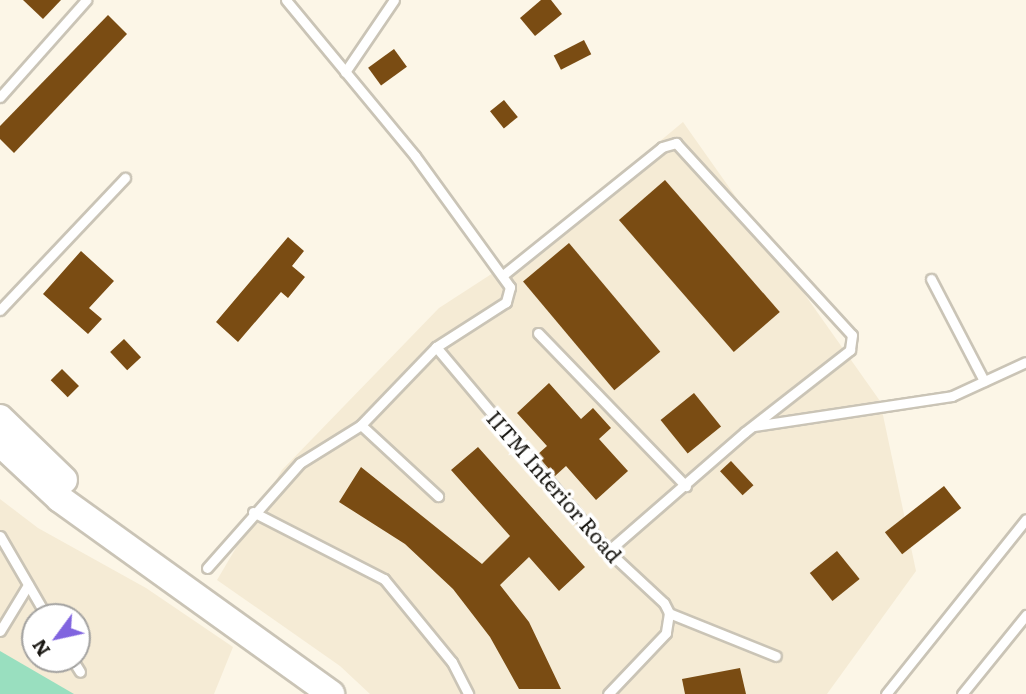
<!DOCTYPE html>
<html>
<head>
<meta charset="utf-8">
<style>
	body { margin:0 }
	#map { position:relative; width:1026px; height:694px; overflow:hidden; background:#fcf6e7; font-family:Literata,serif }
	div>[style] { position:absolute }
	.built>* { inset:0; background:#f5ebd5 }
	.green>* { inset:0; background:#99dfbf }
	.building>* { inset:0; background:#7a4c13; transform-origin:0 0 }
	.roads { filter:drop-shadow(2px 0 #cac4b6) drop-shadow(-2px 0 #cac4b6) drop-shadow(0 2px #cac4b6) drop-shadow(0 -2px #cac4b6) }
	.service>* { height:9px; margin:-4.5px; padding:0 4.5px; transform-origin:4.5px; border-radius:4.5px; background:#fff }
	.secondary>* { height:26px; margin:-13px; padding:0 13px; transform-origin:13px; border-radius:13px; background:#fff }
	span { translate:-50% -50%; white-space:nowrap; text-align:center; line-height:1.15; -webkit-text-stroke:7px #fff; paint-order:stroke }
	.street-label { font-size:21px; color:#191712 }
	.north { position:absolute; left:21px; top:603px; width:70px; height:70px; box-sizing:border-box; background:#fff; border:2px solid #a3a2a0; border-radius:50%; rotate:237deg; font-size:19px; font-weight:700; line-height:28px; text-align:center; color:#191712 }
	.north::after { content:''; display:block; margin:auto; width:24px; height:32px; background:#8064df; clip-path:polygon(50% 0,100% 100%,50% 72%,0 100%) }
</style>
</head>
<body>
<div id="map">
	<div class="built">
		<i style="clip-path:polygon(683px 122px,880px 401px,916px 571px,827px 694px,370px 694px,340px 666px,217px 580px,282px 470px,439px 308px,533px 247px)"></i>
		<i style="clip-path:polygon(evenodd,0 499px,38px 528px,146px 588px,233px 647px,214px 694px,0 694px,0 499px,35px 617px,77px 617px,77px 659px,35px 659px,35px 617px)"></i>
	</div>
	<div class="green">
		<i style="clip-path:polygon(0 651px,74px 694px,0 694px)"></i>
	</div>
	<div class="building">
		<i style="clip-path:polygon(23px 0,61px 0,43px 19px)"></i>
		<i style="clip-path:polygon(541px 0,551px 0,562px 14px,535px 36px,520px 18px)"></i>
		<i style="clip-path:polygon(108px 15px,127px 34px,14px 153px,0 139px,0 126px)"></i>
		<i style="left:584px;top:40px;width:16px;height:34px;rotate:63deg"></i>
		<i style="left:394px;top:49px;width:22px;height:32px;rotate:54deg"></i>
		<i style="left:504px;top:100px;width:22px;height:18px;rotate:51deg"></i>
		<i style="left:665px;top:180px;width:175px;height:61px;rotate:49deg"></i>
		<i style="clip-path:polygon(288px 237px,304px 251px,292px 266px,305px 277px,288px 298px,281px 292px,238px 342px,216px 322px)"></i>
		<i style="left:569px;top:243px;width:142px;height:60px;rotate:50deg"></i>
		<i style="clip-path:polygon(81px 251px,114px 281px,89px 308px,102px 319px,88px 334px,43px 294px)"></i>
		<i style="left:124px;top:339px;width:25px;height:19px;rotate:47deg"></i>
		<i style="left:62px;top:369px;width:24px;height:16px;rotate:45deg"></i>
		<i style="clip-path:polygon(549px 383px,581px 419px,593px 408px,611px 428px,599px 439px,628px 471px,596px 500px,566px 466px,555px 476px,537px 455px,547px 446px,517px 413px)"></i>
		<i style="left:694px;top:393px;width:43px;height:43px;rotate:51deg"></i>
		<i style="clip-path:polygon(478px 447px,585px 567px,559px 591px,529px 557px,500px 585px,529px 622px,561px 689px,519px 689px,490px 637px,453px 589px,405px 544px,339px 502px,361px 467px,482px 564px,510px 536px,451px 470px)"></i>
		<i style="left:731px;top:461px;width:33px;height:15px;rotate:47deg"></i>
		<i style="left:944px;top:486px;width:28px;height:75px;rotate:52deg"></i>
		<i style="left:837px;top:551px;width:36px;height:35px;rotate:51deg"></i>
		<i style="clip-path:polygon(740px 668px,746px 694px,685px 694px,682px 679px)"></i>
	</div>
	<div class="roads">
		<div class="service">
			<i style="left:286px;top:0;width:202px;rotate:50.4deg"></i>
			<i style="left:415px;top:156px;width:162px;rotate:54.1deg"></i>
			<i style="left:510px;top:287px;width:16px;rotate:105deg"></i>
			<i style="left:506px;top:302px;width:83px;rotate:147.3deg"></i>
			<i style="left:436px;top:347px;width:267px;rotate:49.9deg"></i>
			<i style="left:608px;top:551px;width:76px;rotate:42.9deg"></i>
			<i style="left:664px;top:603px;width:11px;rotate:63deg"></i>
			<i style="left:669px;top:613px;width:20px;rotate:99deg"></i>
			<i style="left:666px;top:633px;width:84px;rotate:133.6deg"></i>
			<i style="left:345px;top:72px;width:87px;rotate:-55.8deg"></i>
			<i style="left:0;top:97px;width:130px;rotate:-48.4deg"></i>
			<i style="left:503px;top:275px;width:204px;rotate:-38.8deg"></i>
			<i style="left:662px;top:147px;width:15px;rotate:-16deg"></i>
			<i style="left:676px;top:143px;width:260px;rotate:47.5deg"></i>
			<i style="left:852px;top:335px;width:15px;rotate:98deg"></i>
			<i style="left:850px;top:350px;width:133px;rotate:142deg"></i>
			<i style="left:745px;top:432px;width:181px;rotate:139deg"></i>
			<i style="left:931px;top:279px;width:115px;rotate:62.5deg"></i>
			<i style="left:0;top:310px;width:182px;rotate:-46.6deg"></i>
			<i style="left:538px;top:333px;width:213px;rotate:46deg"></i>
			<i style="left:361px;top:425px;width:105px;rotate:42.7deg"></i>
			<i style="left:754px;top:426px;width:200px;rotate:-8.6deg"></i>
			<i style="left:952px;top:396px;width:81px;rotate:-24.7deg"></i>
			<i style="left:253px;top:512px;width:147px;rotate:27.1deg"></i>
			<i style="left:384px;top:579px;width:107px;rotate:50.7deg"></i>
			<i style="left:452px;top:662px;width:36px;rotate:63deg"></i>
			<i style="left:0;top:536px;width:94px;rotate:59.9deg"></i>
			<i style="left:207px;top:568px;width:140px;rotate:-48.5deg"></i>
			<i style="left:300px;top:463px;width:72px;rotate:-31.9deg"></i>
			<i style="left:361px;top:425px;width:108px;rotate:-46.1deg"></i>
			<i style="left:669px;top:613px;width:115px;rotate:21.9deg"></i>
			<i style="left:0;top:631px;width:54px;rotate:-58.7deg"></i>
			<i style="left:72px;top:659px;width:15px;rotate:58deg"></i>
			<i style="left:886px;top:694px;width:224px;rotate:-51.3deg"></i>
			<i style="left:962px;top:694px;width:102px;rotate:-51deg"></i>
		</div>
		<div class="secondary">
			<i style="left:0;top:418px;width:89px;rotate:44.1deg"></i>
			<i style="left:0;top:443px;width:82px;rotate:43deg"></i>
			<i style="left:60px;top:499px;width:334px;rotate:35.7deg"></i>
		</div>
	</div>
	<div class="street-label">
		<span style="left:555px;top:486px;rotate:49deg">IITM Interior Road</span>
	</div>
	<div class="north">N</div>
</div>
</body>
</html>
